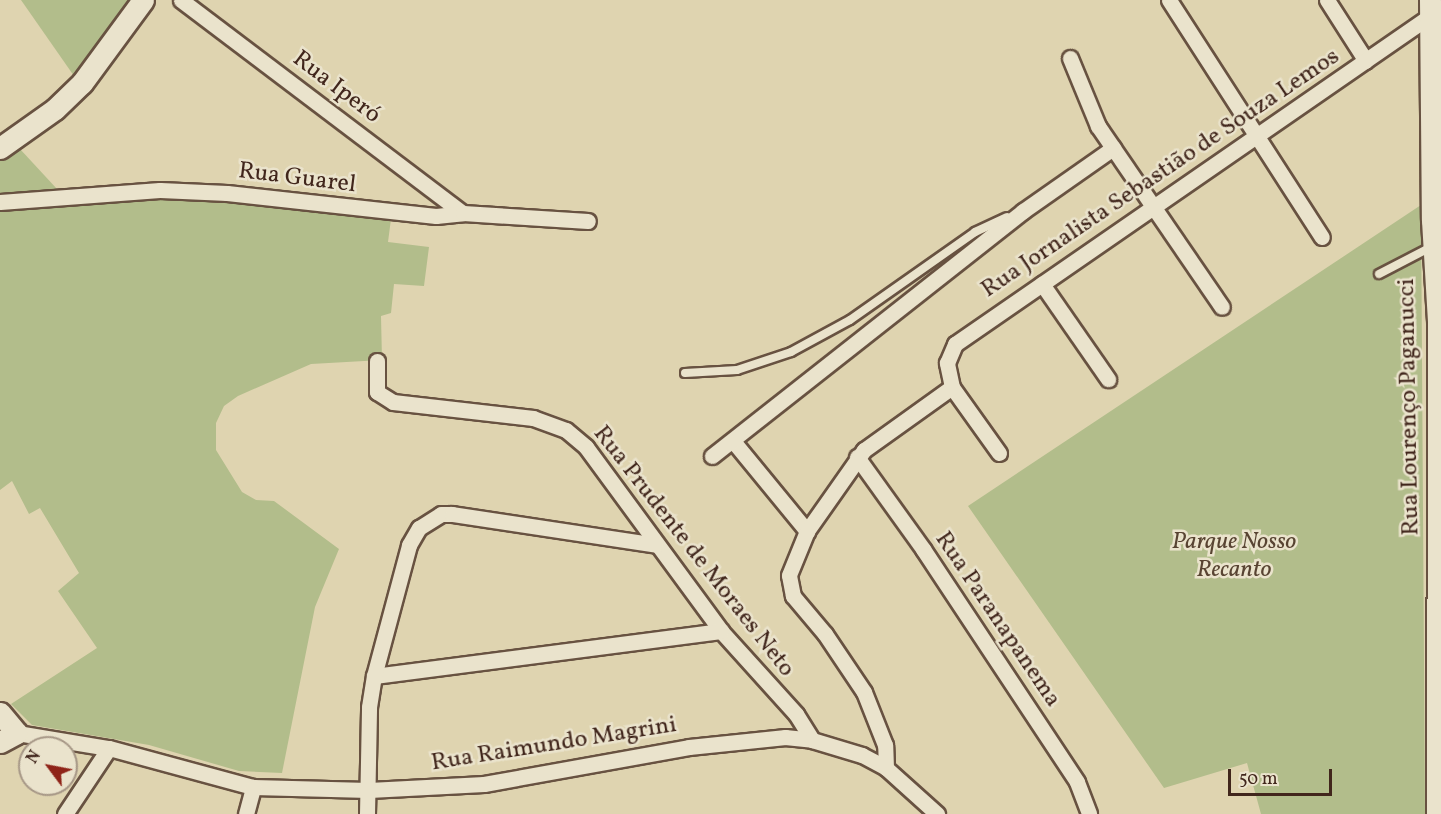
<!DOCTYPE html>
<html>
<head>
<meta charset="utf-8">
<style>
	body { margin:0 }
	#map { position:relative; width:1441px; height:814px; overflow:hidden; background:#dfd4b0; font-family:Vollkorn,serif }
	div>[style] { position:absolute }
	.green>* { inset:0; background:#b2bd8b }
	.roads { filter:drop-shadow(2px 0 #685241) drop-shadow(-2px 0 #685241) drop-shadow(0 2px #685241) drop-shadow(0 -2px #685241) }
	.lane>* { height:8px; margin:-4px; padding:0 4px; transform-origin:4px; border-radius:4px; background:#eae3cc }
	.street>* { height:15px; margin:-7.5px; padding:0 7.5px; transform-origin:7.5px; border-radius:7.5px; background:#eae3cc }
	.secondary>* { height:21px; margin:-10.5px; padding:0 10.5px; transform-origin:10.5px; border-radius:10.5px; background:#eae3cc }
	span { translate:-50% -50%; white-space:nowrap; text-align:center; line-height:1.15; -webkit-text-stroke:5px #eae3cc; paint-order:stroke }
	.street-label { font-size:24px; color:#41261c }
	.park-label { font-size:24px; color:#584432; font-style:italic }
	.north { position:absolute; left:18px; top:736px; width:60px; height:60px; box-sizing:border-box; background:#eae3cc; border:2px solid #a69786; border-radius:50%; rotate:302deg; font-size:16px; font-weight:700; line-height:24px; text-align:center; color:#41261c }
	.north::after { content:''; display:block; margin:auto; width:21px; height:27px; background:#8f2418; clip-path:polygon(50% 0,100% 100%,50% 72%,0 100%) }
	.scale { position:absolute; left:1228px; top:769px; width:104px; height:27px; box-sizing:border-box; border:3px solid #41261c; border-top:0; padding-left:8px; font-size:18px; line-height:21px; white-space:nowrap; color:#41261c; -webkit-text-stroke:4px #eae3cc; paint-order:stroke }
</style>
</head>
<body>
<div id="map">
	<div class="green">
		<i style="clip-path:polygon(21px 0,131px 0,74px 76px)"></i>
		<i style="clip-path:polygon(20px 149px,57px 189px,0 195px,0 161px)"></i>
		<i style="clip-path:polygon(151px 196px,217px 196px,391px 219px,388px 242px,429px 247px,424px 286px,394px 284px,391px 313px,381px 316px,382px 360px,311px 364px,238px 396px,224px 406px,216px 423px,216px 450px,242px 492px,256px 500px,274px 501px,339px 549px,315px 607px,282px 773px,239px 771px,149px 745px,32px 725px,11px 704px,97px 648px,58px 591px,79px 573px,40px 508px,29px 514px,12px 481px,0 490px,0 208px)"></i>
		<i style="clip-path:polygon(1421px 205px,1425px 814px,1261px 814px,1247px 763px,1164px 788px,968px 506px)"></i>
	</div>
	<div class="roads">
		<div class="lane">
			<i style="left:1379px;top:274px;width:59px;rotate:-27.4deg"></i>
			<i style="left:685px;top:373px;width:52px;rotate:-3.3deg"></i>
			<i style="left:737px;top:370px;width:57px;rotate:-18.4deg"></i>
			<i style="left:791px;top:352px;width:67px;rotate:-28.5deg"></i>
			<i style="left:850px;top:320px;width:153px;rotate:-35.1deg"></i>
			<i style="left:975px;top:232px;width:35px;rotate:-25deg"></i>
		</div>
		<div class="street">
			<i style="left:181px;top:0;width:353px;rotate:37.1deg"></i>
			<i style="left:1169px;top:0;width:282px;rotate:57.2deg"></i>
			<i style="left:1327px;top:0;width:72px;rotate:57.4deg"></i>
			<i style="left:1070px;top:58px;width:74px;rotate:67.6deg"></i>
			<i style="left:1098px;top:126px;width:219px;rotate:55.6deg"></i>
			<i style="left:0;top:202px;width:160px;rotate:-4.3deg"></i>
			<i style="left:160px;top:190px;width:67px;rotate:2.6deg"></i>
			<i style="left:227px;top:193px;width:210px;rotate:6.3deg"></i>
			<i style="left:436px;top:216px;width:27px;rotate:-6deg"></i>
			<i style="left:463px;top:213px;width:125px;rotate:3.7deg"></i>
			<i style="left:1042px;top:284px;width:116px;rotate:55.2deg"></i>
			<i style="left:377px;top:361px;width:31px;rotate:90deg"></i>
			<i style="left:377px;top:392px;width:19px;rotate:32deg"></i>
			<i style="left:393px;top:402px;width:141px;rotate:6.5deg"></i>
			<i style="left:533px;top:418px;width:35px;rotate:20deg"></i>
			<i style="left:566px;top:430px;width:26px;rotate:40deg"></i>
			<i style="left:586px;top:447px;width:228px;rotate:53.7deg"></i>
			<i style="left:721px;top:631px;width:112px;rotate:47.9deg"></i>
			<i style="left:796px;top:714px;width:31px;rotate:58deg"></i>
			<i style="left:733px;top:441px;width:117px;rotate:50.6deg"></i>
			<i style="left:999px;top:453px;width:81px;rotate:-125.5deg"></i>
			<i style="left:952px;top:387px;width:25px;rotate:-102deg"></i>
			<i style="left:947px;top:363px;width:21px;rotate:-67deg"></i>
			<i style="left:955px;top:344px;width:577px;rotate:-34.63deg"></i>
			<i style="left:712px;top:456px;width:396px;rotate:-38.2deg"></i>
			<i style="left:1023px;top:211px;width:110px;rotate:-35deg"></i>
			<i style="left:857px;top:457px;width:113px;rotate:54.3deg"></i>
			<i style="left:923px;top:549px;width:279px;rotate:56.5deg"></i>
			<i style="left:1077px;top:782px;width:34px;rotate:69deg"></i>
			<i style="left:374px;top:676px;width:350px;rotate:-7.4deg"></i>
			<i style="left:17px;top:733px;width:93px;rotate:9.3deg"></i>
			<i style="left:109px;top:748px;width:149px;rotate:15.2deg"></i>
			<i style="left:253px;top:787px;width:116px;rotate:1.5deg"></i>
			<i style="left:369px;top:790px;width:115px;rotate:-3deg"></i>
			<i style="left:484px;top:784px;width:208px;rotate:-10.2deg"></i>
			<i style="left:689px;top:747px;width:97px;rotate:-5.9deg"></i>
			<i style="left:785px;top:737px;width:27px;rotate:6deg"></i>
			<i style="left:812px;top:740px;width:52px;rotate:16.7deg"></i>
			<i style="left:862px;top:755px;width:27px;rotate:28deg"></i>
			<i style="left:886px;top:768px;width:69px;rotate:42deg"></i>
			<i style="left:886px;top:768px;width:23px;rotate:-92deg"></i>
			<i style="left:885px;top:745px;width:57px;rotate:-111.6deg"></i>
			<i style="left:864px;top:692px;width:70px;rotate:-123.9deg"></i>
			<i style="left:825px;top:634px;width:50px;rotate:-130.1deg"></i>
			<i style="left:793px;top:596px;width:21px;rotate:-101deg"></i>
			<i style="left:789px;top:575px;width:48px;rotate:-67.8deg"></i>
			<i style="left:807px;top:531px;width:99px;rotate:-54.9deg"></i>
			<i style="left:864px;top:450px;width:108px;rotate:-35.6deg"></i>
			<i style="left:65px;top:814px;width:79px;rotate:-56.3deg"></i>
			<i style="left:246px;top:814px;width:28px;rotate:-75deg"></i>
			<i style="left:367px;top:814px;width:107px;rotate:-88.9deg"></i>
			<i style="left:369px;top:707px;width:31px;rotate:-81deg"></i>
			<i style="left:374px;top:676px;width:136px;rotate:-75deg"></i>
			<i style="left:409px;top:545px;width:20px;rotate:-60deg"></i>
			<i style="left:419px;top:528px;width:26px;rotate:-32deg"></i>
			<i style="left:441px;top:514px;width:11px"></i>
			<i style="left:452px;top:514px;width:206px;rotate:8.6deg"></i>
		</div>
		<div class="secondary">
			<i style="left:1430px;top:0;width:220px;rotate:89.5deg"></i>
			<i style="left:1432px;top:220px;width:101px;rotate:86.6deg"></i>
			<i style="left:1438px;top:321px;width:493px;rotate:90.1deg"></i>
			<i style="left:0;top:148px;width:67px;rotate:-35.3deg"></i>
			<i style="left:55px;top:109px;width:37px;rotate:-44deg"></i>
			<i style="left:82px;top:83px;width:103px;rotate:-53.7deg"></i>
			<i style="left:0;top:713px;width:26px;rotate:50deg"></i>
			<i style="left:17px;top:733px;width:19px;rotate:152deg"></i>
		</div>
	</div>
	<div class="street-label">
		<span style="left:336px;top:88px;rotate:37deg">Rua Iperó</span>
		<span style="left:1161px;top:174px;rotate:-34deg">Rua Jornalista Sebastião de Souza Lemos</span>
		<span style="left:297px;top:179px;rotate:7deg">Rua Guarel</span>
		<span style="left:1410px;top:407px;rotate:-91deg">Rua Lourenço Paganucci</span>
		<span style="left:693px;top:552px;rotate:52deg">Rua Prudente de Moraes Neto</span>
		<span style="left:997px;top:620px;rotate:56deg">Rua Paranapanema</span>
		<span style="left:554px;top:745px;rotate:-9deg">Rua Raimundo Magrini</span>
	</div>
	<div class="park-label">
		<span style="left:1234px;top:557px">Parque Nosso<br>Recanto</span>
	</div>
	<div class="north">N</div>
	<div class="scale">50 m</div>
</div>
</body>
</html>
